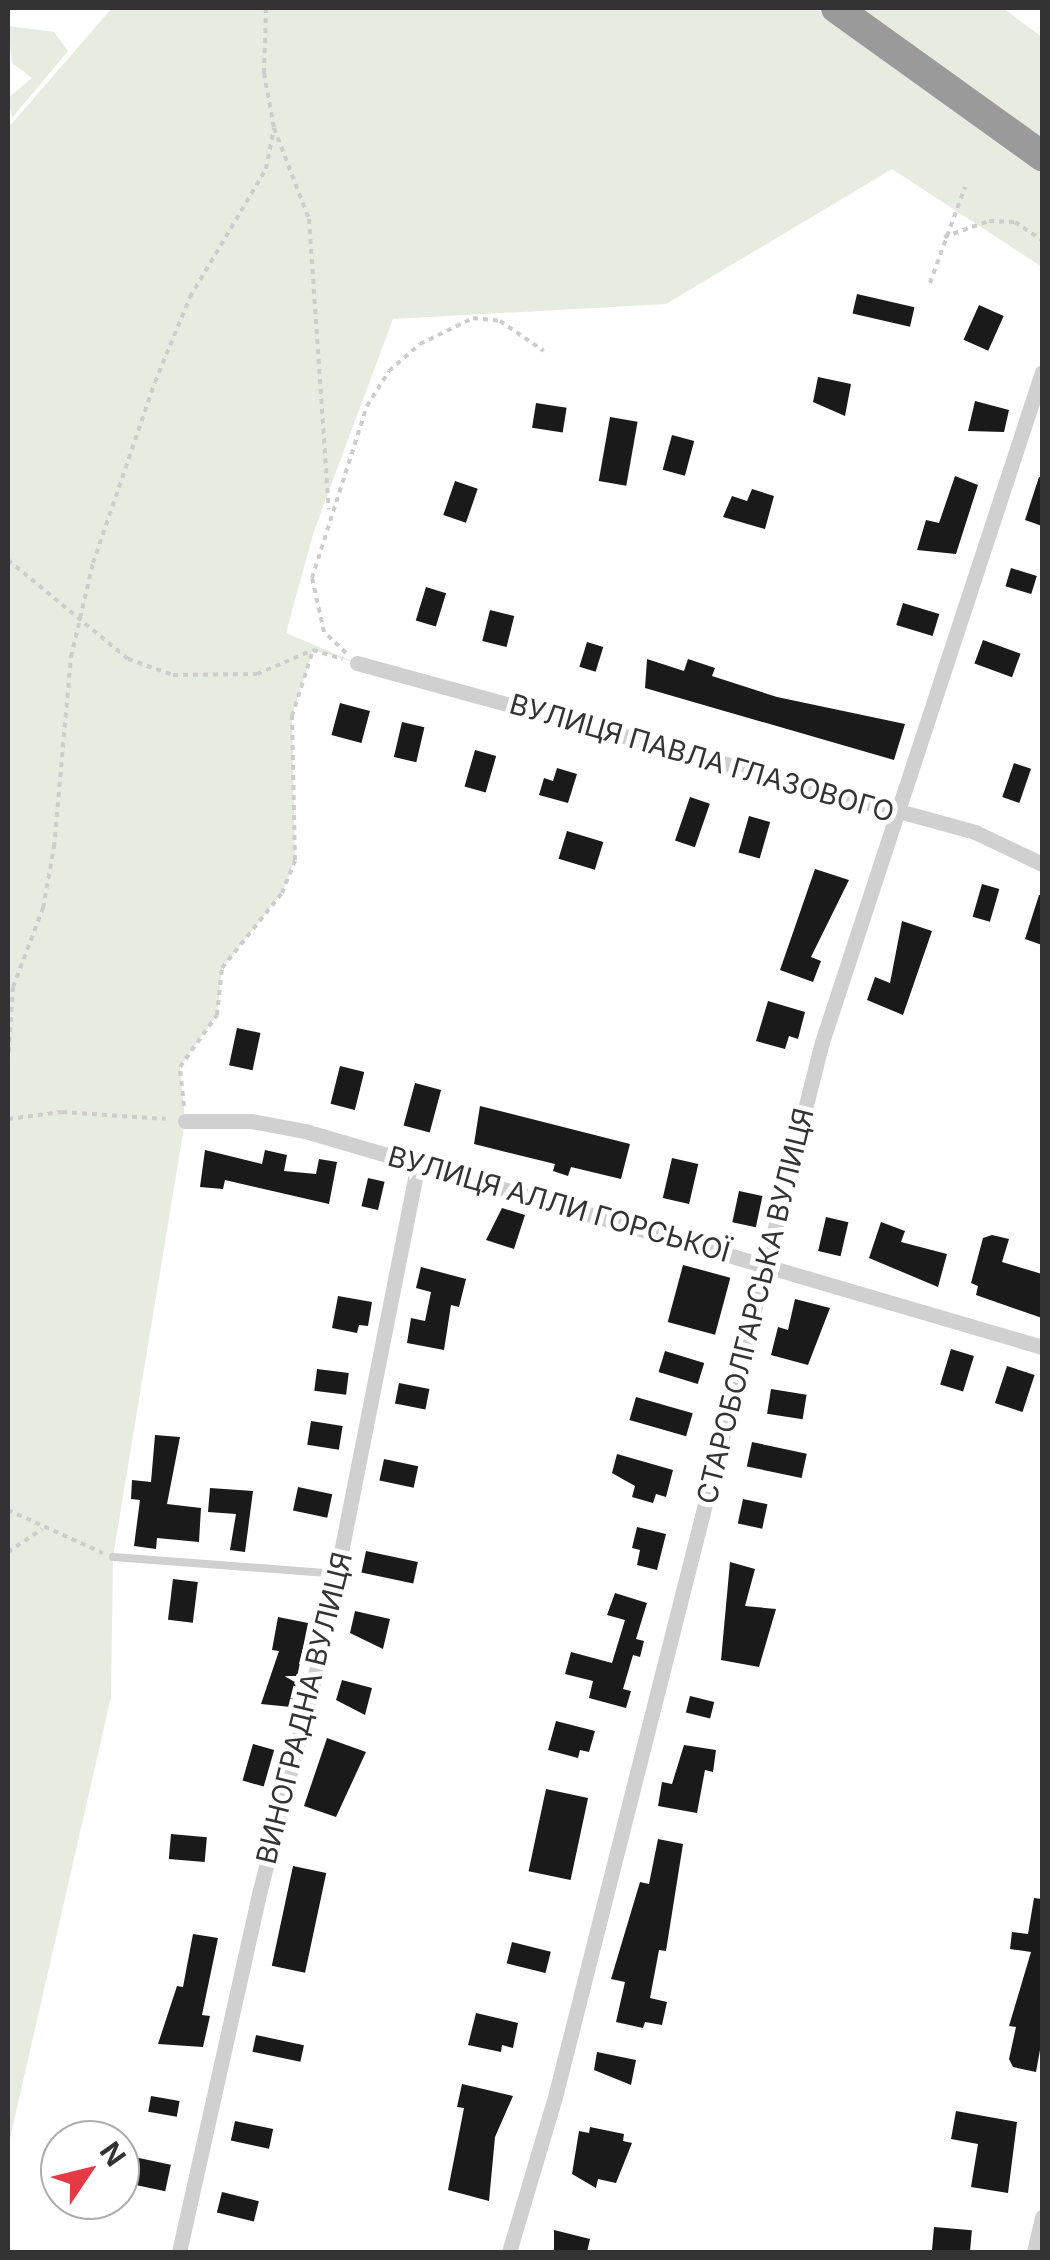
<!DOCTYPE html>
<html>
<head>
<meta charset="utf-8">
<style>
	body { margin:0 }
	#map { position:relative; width:1050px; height:2260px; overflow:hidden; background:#fff; font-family:Inter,sans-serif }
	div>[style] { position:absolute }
	.green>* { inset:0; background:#e6ecdf }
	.building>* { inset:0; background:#1a1a1a; transform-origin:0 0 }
	.path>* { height:4px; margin-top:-2px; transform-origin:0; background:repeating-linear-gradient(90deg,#cdcdcd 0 5px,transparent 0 10px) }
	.lane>* { height:8px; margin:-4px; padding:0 4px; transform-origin:4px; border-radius:4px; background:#d0d0d0 }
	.street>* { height:15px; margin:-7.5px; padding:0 7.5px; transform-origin:7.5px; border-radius:7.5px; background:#d0d0d0 }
	.highway>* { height:30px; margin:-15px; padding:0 15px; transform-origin:15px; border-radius:15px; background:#9a9a9a }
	span { translate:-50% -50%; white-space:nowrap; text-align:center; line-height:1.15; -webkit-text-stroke:10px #fff; paint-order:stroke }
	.street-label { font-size:28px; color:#333 }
	.frame { position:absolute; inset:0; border:10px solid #333; pointer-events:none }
	.north { position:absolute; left:40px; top:2120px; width:100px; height:100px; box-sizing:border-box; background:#fff; border:2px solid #adadad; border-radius:50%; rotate:55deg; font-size:28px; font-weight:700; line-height:40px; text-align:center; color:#333 }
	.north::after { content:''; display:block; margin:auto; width:35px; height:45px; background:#e63946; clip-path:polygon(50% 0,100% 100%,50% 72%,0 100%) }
</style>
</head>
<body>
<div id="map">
	<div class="green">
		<i style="clip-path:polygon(112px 8px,815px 8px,1042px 170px,1042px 267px,892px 169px,666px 304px,393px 319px,314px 531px,286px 633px,357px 663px,313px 650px,292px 716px,295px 860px,282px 893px,222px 968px,217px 1015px,180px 1067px,185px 1121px,113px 1557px,111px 1697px,8px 2147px,8px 128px)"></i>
		<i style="clip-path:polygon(851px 8px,1003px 8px,1042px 37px,1042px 145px)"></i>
		<i style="clip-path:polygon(8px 26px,54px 32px,68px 51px,12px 118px,8px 98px,32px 78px,12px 63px)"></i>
	</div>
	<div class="building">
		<i style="left:857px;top:294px;width:59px;height:20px;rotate:13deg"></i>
		<i style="left:979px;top:305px;width:27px;height:38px;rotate:24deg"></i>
		<i style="clip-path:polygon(818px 377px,851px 384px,845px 416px,813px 402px)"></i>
		<i style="clip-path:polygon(975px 401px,1009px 410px,1004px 432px,968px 431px)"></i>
		<i style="left:536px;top:403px;width:31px;height:25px;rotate:9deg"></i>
		<i style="left:610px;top:417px;width:28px;height:65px;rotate:10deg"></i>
		<i style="left:672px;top:435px;width:23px;height:36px;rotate:15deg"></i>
		<i style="clip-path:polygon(955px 476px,978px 485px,956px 554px,917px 550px,926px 520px,939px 523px)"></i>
		<i style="clip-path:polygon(1039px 477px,1042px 478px,1042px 526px,1025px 520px)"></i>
		<i style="left:455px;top:481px;width:24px;height:36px;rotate:19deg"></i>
		<i style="clip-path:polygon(752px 489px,774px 496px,765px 529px,723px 517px,732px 496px,747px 501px)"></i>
		<i style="left:1011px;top:568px;width:27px;height:19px;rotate:17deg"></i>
		<i style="left:426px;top:587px;width:21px;height:35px;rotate:17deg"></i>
		<i style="left:903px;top:603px;width:38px;height:23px;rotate:17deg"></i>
		<i style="left:490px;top:610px;width:25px;height:32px;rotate:14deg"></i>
		<i style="left:983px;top:640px;width:40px;height:25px;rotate:20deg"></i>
		<i style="left:587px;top:642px;width:17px;height:26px;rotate:17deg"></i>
		<i style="clip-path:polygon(647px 659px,684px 671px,688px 659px,715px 668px,712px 676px,777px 697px,905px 724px,894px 760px,645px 688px)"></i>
		<i style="left:340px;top:703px;width:31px;height:33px;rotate:15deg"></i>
		<i style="left:402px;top:722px;width:23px;height:36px;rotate:13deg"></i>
		<i style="left:475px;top:750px;width:22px;height:38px;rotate:16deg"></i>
		<i style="left:1014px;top:763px;width:18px;height:36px;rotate:19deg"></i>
		<i style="clip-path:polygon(557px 768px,577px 774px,568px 803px,539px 795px,544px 778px,553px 781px)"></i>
		<i style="left:690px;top:797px;width:21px;height:46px;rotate:19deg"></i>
		<i style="left:749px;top:816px;width:22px;height:38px;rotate:16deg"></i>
		<i style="left:567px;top:831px;width:38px;height:29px;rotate:17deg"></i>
		<i style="clip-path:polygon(815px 869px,849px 880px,811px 957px,821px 961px,813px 982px,780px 970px)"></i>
		<i style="left:982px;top:884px;width:18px;height:34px;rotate:16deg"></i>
		<i style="clip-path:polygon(1039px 895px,1042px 895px,1042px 945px,1025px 939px)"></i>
		<i style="clip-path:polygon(902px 921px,932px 931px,903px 1015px,867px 1000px,875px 977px,890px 983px)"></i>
		<i style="clip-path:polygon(768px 1001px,805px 1012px,798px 1039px,789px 1036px,785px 1049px,756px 1041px)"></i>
		<i style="left:237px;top:1028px;width:24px;height:38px;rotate:12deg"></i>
		<i style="left:340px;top:1066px;width:25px;height:39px;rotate:14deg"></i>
		<i style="left:415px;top:1083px;width:27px;height:44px;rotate:15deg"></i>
		<i style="clip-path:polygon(480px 1106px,630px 1144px,621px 1179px,571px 1167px,568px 1176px,553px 1171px,555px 1164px,474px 1144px)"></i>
		<i style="clip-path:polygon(205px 1150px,262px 1164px,265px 1150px,287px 1155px,284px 1171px,316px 1174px,319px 1159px,337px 1162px,329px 1204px,225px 1180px,223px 1189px,200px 1187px)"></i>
		<i style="left:672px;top:1158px;width:27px;height:41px;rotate:13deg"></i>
		<i style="left:368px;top:1178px;width:17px;height:29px;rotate:13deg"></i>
		<i style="left:739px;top:1191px;width:24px;height:32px;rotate:12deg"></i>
		<i style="clip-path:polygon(502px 1208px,525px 1215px,514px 1249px,486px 1240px)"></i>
		<i style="left:826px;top:1217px;width:23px;height:35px;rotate:13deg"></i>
		<i style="clip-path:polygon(881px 1222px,905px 1231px,901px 1242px,947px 1254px,938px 1287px,869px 1258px)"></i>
		<i style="clip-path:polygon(992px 1235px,1009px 1239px,1002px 1262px,1042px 1274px,1042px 1318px,976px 1295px,978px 1286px,971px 1283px,983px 1238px)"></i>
		<i style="left:683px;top:1265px;width:49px;height:59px;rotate:15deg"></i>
		<i style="clip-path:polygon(421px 1267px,466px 1279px,459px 1307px,451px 1305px,444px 1350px,407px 1343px,411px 1318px,425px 1321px,431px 1292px,416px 1288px)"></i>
		<i style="clip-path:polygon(338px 1296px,372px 1302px,368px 1326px,359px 1325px,357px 1333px,332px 1328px)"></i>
		<i style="clip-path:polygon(795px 1299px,830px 1308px,808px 1365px,771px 1355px,778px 1327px,788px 1330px)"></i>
		<i style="left:951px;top:1349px;width:24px;height:37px;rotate:17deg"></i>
		<i style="left:665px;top:1351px;width:41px;height:22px;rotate:17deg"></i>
		<i style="left:1007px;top:1366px;width:29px;height:39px;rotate:18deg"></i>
		<i style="left:317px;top:1369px;width:32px;height:22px;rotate:7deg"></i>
		<i style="left:399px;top:1383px;width:31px;height:21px;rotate:11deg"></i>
		<i style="left:771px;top:1389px;width:36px;height:25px;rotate:9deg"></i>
		<i style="left:636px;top:1397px;width:59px;height:24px;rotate:16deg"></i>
		<i style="left:311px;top:1421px;width:32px;height:24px;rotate:9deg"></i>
		<i style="clip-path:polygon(155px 1435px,180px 1437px,167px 1504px,201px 1508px,199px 1542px,157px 1538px,156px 1549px,134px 1546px,140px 1500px,131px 1499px,132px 1480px,151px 1482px)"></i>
		<i style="left:752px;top:1442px;width:56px;height:25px;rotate:12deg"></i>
		<i style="clip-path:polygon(617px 1454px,673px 1470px,666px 1497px,656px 1494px,653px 1503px,632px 1497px,635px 1486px,612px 1473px)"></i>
		<i style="left:384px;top:1459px;width:35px;height:22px;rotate:12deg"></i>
		<i style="left:298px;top:1487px;width:35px;height:24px;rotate:12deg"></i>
		<i style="clip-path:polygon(210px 1488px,253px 1491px,245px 1552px,230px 1550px,236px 1514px,208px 1512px)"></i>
		<i style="left:743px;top:1499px;width:25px;height:25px;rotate:12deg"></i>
		<i style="clip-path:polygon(637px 1527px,666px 1534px,657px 1570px,637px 1565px,640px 1550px,632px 1548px)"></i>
		<i style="left:366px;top:1551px;width:53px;height:22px;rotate:12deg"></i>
		<i style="clip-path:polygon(730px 1562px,755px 1569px,745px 1606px,776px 1609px,759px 1667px,721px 1660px)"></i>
		<i style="left:173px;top:1579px;width:25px;height:41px;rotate:7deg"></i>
		<i style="clip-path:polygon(615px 1593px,647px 1603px,636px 1639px,644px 1641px,640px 1657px,633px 1655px,623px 1689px,631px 1691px,626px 1708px,589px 1698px,593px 1681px,565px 1674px,571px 1652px,612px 1663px,625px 1620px,607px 1615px)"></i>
		<i style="clip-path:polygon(355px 1611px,390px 1619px,383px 1649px,350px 1633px)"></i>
		<i style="clip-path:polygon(278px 1617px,308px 1623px,291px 1707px,261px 1704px,279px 1651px,272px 1650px)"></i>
		<i style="clip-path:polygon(342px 1680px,372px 1688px,365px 1715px,336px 1700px)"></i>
		<i style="left:690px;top:1696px;width:25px;height:17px;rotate:14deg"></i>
		<i style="clip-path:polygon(556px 1721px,595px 1731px,589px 1752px,580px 1750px,578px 1758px,548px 1750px)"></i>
		<i style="clip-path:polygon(327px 1738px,366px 1752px,336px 1817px,304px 1806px)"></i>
		<i style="left:253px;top:1744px;width:22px;height:38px;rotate:16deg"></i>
		<i style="clip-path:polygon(684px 1745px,716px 1750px,713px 1772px,705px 1770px,697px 1813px,658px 1806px,662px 1782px,672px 1784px)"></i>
		<i style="left:546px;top:1789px;width:43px;height:84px;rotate:12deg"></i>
		<i style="left:171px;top:1834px;width:36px;height:25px;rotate:5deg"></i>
		<i style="clip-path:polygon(658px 1839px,683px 1844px,666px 1951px,659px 1950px,650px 1998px,667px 2002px,662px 2025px,645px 2022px,643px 2028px,616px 2022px,625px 1982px,611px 1979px,640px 1882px,649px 1884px)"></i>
		<i style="left:293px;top:1866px;width:34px;height:102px;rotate:12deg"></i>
		<i style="clip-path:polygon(1034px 1898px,1042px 1899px,1042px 2039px,1036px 2072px,1013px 2067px,1009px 2059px,1016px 2027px,1009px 2026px,1031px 1952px,1010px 1949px,1012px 1932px,1028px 1934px)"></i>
		<i style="clip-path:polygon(193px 1934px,218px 1938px,202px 2015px,210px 2016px,203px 2047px,158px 2044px,177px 1986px,183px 1987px)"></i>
		<i style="left:512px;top:1942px;width:40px;height:22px;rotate:14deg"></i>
		<i style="clip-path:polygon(476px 2013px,518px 2023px,513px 2048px,502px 2045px,501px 2052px,468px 2045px)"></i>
		<i style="left:256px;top:2035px;width:49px;height:17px;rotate:12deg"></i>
		<i style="clip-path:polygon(597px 2052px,636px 2060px,631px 2085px,594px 2070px)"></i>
		<i style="clip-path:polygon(462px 2084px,513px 2096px,495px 2137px,489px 2201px,448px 2190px,464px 2108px,457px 2107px)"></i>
		<i style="left:151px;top:2096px;width:29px;height:16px;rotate:10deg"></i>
		<i style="clip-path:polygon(956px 2111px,1017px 2122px,1008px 2193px,971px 2187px,978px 2144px,951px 2139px)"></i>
		<i style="left:235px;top:2121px;width:39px;height:20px;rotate:12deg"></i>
		<i style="clip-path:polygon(590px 2127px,624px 2134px,623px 2141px,632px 2143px,616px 2183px,598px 2179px,596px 2188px,572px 2174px,579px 2131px,589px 2133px)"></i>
		<i style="left:120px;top:2154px;width:52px;height:27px;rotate:12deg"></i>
		<i style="left:222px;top:2192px;width:38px;height:21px;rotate:14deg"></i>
		<i style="left:934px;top:2227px;width:38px;height:25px;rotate:5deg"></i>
		<i style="clip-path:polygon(554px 2230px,590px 2239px,587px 2252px,554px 2252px)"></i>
	</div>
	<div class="path">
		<i style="left:266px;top:8px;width:65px;rotate:91.8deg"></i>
		<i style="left:264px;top:73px;width:56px;rotate:79.7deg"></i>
		<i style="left:274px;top:128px;width:97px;rotate:69deg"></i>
		<i style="left:309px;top:219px;width:291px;rotate:86.1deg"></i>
		<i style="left:944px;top:237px;width:48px;rotate:-19.6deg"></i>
		<i style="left:989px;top:221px;width:26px;rotate:2deg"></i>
		<i style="left:1015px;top:222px;width:32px;rotate:34deg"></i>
		<i style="left:930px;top:283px;width:102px;rotate:-70deg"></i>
		<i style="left:8px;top:560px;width:156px;rotate:39.5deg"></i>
		<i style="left:128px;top:659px;width:48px;rotate:19.6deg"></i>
		<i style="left:173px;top:675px;width:84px;rotate:-0.7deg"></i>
		<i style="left:257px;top:674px;width:61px;rotate:-23.2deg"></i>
		<i style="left:346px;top:653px;width:30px;rotate:-136deg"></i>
		<i style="left:324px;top:632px;width:55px;rotate:-102.5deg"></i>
		<i style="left:312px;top:578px;width:181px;rotate:-72.3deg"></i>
		<i style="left:367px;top:406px;width:41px;rotate:-57.8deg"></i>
		<i style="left:389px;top:371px;width:41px;rotate:-41.1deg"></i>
		<i style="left:420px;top:344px;width:59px;rotate:-26.1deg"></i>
		<i style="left:473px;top:318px;width:27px;rotate:6deg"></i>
		<i style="left:500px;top:321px;width:53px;rotate:34.3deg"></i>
		<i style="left:8px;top:1062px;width:75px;rotate:-86.2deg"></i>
		<i style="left:13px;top:987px;width:85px;rotate:-69.2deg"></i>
		<i style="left:43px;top:908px;width:62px;rotate:-79.8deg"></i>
		<i style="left:54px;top:847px;width:191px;rotate:-84.9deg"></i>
		<i style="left:71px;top:657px;width:97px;rotate:-76.8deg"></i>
		<i style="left:93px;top:563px;width:191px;rotate:-71.1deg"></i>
		<i style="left:155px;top:382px;width:92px;rotate:-67.6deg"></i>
		<i style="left:190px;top:297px;width:149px;rotate:-59.3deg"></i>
		<i style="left:266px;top:169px;width:42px;rotate:-79deg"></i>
		<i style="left:184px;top:1106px;width:39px;rotate:-96deg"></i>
		<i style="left:180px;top:1067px;width:64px;rotate:-54.6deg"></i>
		<i style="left:217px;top:1015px;width:47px;rotate:-83.9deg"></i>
		<i style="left:222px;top:968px;width:96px;rotate:-51.3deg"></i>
		<i style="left:282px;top:893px;width:35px;rotate:-68deg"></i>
		<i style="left:295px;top:860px;width:144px;rotate:-91.2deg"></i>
		<i style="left:292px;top:716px;width:69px;rotate:-72.3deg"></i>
		<i style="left:313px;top:650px;width:31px;rotate:17deg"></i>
		<i style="left:8px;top:1119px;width:54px;rotate:-7.4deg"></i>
		<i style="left:62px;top:1112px;width:104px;rotate:3.9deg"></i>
		<i style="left:8px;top:1510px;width:104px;rotate:24.4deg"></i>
		<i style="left:8px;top:1552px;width:41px;rotate:-34.1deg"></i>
		<i style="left:8px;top:1685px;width:31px;rotate:90deg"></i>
	</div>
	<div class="lane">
		<i style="left:113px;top:1557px;width:225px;rotate:4.3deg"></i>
	</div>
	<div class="street">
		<i style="left:357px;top:663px;width:641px;rotate:15.29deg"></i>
		<i style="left:975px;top:832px;width:74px;rotate:25.5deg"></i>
		<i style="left:185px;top:1121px;width:66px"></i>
		<i style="left:251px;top:1121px;width:55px;rotate:10.5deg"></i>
		<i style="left:305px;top:1131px;width:768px;rotate:16.33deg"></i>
		<i style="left:179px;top:2252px;width:371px;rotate:-77.4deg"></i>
		<i style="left:260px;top:1890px;width:255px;rotate:-75.7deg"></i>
		<i style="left:323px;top:1643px;width:490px;rotate:-78.8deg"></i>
		<i style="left:509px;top:2252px;width:166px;rotate:-73.5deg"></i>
		<i style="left:556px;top:2093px;width:1084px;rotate:-75.8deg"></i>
		<i style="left:822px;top:1042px;width:705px;rotate:-71.82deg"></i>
		<i style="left:1034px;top:2252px;width:36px;rotate:-77deg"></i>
	</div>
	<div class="highway">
		<i style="left:836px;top:8px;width:254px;rotate:35.7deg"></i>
	</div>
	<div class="street-label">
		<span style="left:702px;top:758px;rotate:16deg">ВУЛИЦЯ ПАВЛА ГЛАЗОВОГО</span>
		<span style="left:559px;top:1204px;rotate:16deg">ВУЛИЦЯ АЛЛИ ГОРСЬКОЇ</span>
		<span style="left:755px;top:1306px;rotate:-76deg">СТАРОБОЛГАРСЬКА ВУЛИЦЯ</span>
		<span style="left:304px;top:1708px;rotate:-76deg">ВИНОГРАДНА ВУЛИЦЯ</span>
	</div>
	<div class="frame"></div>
	<div class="north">N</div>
</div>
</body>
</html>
